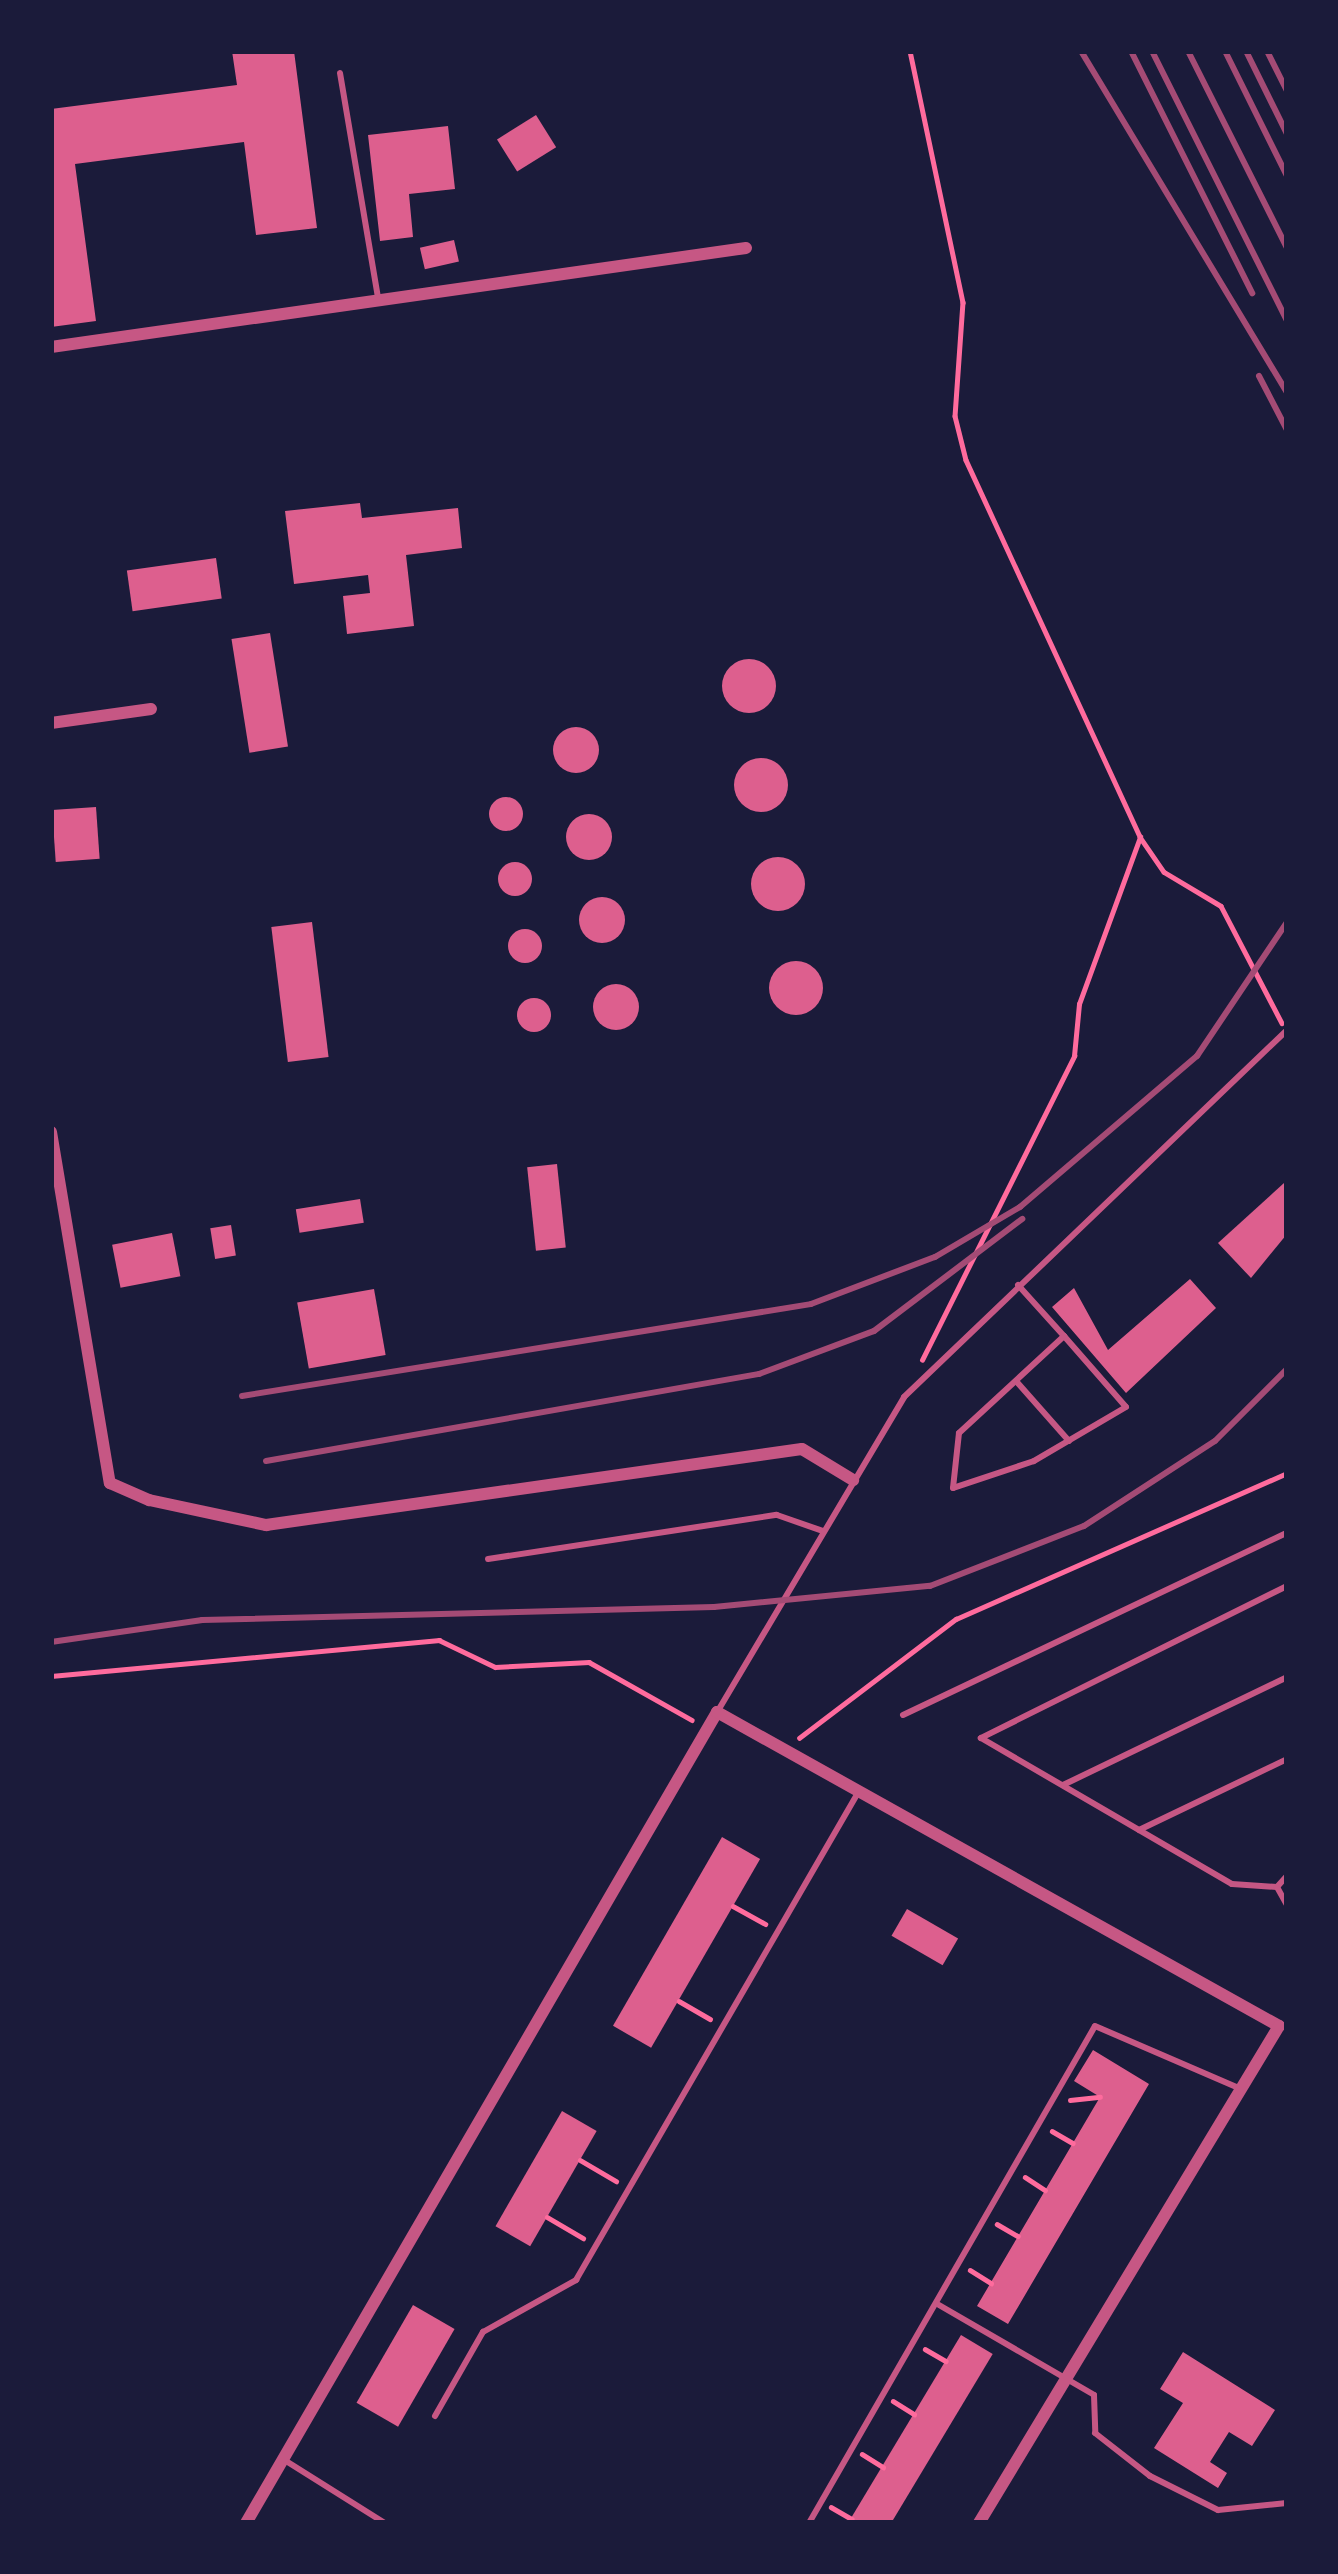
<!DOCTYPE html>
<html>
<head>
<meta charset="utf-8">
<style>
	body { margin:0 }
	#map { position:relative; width:1338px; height:2574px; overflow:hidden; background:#1b1b3a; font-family:Mulish,sans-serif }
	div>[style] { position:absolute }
	.building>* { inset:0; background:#dd5f8e; transform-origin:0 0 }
	.round { border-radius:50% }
	.path>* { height:4.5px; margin:-2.25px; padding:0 2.25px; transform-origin:2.25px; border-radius:2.25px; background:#ff6b9d }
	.service>* { height:6px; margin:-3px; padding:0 3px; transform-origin:3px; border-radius:3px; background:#c65784 }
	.minor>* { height:12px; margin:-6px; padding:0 6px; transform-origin:6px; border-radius:6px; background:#c65784 }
	.rail>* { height:6px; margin:-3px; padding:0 3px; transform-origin:3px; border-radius:3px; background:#a44b75 }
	span { translate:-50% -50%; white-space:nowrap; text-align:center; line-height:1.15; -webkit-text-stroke:10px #1b1b3a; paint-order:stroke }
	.frame { position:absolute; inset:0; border:54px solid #1b1b3a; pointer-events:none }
</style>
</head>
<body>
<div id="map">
	<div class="building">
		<i style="clip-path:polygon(232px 51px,294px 51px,317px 228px,256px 235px,244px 142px,75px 164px,96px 321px,51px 327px,51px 109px,237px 85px)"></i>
		<i style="left:536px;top:115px;width:38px;height:46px;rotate:58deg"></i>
		<i style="clip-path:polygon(448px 126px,455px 189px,409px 194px,413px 237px,380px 241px,368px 135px)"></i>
		<i style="left:454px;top:240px;width:22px;height:35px;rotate:77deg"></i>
		<i style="clip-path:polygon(360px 503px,362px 518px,458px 508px,462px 548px,406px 555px,414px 626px,347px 634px,343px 596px,370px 593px,368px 575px,294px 584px,285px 511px)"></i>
		<i style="left:216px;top:558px;width:41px;height:90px;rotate:82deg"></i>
		<i style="left:270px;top:633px;width:115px;height:39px;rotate:81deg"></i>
		<i class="round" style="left:722px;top:659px;width:54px;height:54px"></i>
		<i class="round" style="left:553px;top:727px;width:46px;height:46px"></i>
		<i class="round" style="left:734px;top:758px;width:54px;height:54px"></i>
		<i class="round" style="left:489px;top:797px;width:34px;height:34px"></i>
		<i style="left:96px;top:807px;width:52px;height:44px;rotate:86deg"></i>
		<i class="round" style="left:566px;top:814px;width:46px;height:46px"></i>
		<i class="round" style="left:751px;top:857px;width:54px;height:54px"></i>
		<i class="round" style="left:498px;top:862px;width:34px;height:34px"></i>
		<i class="round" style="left:579px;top:897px;width:46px;height:46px"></i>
		<i style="left:312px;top:922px;width:136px;height:41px;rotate:83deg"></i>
		<i class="round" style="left:508px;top:929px;width:34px;height:34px"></i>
		<i class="round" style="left:769px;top:961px;width:54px;height:54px"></i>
		<i class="round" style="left:593px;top:984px;width:46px;height:46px"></i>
		<i class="round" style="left:517px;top:998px;width:34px;height:34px"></i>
		<i style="left:557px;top:1164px;width:84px;height:30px;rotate:84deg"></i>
		<i style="clip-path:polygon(1284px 1183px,1287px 1234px,1251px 1278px,1218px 1243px)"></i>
		<i style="left:360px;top:1199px;width:24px;height:65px;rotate:81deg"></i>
		<i style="left:231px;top:1225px;width:31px;height:21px;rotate:81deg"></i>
		<i style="left:172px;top:1233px;width:44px;height:61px;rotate:79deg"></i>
		<i style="clip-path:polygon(1190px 1279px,1216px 1308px,1126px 1393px,1052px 1307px,1074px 1288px,1108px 1350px)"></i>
		<i style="left:374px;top:1289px;width:67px;height:78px;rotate:80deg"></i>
		<i style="left:722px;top:1837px;width:44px;height:218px;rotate:30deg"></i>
		<i style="left:907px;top:1909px;width:59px;height:31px;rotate:30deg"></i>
		<i style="clip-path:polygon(1093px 2050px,1149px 2084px,1008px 2324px,977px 2306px,1100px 2097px,1074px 2081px)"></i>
		<i style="left:562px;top:2111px;width:40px;height:133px;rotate:30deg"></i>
		<i style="left:413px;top:2305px;width:48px;height:113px;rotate:30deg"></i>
		<i style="left:961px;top:2335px;width:37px;height:219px;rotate:31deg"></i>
		<i style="clip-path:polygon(1183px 2352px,1275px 2410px,1252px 2446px,1229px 2432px,1210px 2462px,1227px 2473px,1218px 2488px,1154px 2448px,1183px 2403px,1160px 2389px)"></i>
	</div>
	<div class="path">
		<i style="left:910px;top:51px;width:257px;rotate:78.1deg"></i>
		<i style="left:963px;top:302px;width:114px;rotate:94deg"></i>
		<i style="left:955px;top:416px;width:45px;rotate:76deg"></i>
		<i style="left:966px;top:460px;width:415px;rotate:65.2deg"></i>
		<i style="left:1140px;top:837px;width:42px;rotate:55.6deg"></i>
		<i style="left:1164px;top:872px;width:66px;rotate:30.8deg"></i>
		<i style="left:1221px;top:906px;width:132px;rotate:62.5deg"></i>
		<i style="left:922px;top:1360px;width:340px;rotate:-63.4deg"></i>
		<i style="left:1074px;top:1056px;width:52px;rotate:-84.5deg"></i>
		<i style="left:1079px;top:1004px;width:178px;rotate:-69.9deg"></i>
		<i style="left:51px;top:1676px;width:390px;rotate:-5.3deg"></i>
		<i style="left:439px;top:1640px;width:62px;rotate:25.7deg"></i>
		<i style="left:495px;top:1667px;width:94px;rotate:-3deg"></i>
		<i style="left:589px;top:1662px;width:118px;rotate:29.4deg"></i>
		<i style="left:799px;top:1738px;width:197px;rotate:-37.2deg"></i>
		<i style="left:956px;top:1619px;width:362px;rotate:-23.8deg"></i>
		<i style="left:733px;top:1906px;width:37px;rotate:29deg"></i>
		<i style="left:679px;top:2001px;width:36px;rotate:30deg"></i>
		<i style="left:1070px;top:2100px;width:30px;rotate:-6deg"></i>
		<i style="left:1052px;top:2131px;width:24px;rotate:30deg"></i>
		<i style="left:580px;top:2160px;width:42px;rotate:30.3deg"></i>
		<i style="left:1025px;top:2177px;width:24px;rotate:33deg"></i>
		<i style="left:547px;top:2217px;width:42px;rotate:30.3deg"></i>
		<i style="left:997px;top:2224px;width:24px;rotate:30deg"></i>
		<i style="left:970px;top:2270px;width:25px;rotate:32deg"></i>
		<i style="left:925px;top:2349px;width:24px;rotate:30deg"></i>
		<i style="left:893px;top:2401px;width:25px;rotate:32deg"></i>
		<i style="left:862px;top:2454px;width:25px;rotate:32deg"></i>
		<i style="left:831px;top:2507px;width:24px;rotate:30deg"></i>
	</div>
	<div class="service">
		<i style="left:340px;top:73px;width:227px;rotate:80.4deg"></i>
		<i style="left:1018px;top:1285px;width:69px;rotate:48deg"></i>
		<i style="left:1064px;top:1336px;width:94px;rotate:48.9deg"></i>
		<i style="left:1126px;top:1407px;width:107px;rotate:149.6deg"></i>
		<i style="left:1034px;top:1461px;width:85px;rotate:161.6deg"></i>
		<i style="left:953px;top:1488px;width:55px;rotate:-83.8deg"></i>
		<i style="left:959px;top:1433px;width:143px;rotate:-42.7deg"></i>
		<i style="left:1016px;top:1381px;width:80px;rotate:48.5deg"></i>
		<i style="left:488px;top:1559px;width:292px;rotate:-8.7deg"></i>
		<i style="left:777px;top:1515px;width:49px;rotate:19.2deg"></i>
		<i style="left:1287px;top:1586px;width:342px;rotate:153.6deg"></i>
		<i style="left:981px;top:1738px;width:290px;rotate:30.2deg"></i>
		<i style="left:1232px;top:1884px;width:45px;rotate:3.8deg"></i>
		<i style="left:1277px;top:1887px;width:15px;rotate:-48deg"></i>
		<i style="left:719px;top:1709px;width:363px;rotate:-59.3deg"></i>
		<i style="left:904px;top:1397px;width:528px;rotate:-43.77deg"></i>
		<i style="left:903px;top:1715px;width:425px;rotate:-25.4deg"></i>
		<i style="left:1063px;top:1785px;width:249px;rotate:-25.7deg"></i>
		<i style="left:1139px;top:1830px;width:164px;rotate:-25.6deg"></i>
		<i style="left:1277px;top:1887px;width:21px;rotate:61deg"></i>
		<i style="left:1287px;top:2013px;width:17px;rotate:90deg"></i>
		<i style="left:939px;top:2305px;width:179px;rotate:30.1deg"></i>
		<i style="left:1094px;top:2395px;width:38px;rotate:88deg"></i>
		<i style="left:1095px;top:2433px;width:70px;rotate:38deg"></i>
		<i style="left:1150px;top:2476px;width:76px;rotate:26.6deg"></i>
		<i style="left:1218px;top:2510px;width:69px;rotate:-5.8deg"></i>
		<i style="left:435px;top:2416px;width:97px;rotate:-60.3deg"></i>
		<i style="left:483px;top:2332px;width:107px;rotate:-29.2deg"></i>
		<i style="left:576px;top:2280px;width:565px;rotate:-59.94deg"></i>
		<i style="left:286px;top:2461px;width:117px;rotate:32.1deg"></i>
		<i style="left:809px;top:2523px;width:573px;rotate:-60.08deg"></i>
		<i style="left:1095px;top:2026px;width:159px;rotate:23.3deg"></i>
	</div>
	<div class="minor">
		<i style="left:51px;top:347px;width:702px;rotate:-8.11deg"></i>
		<i style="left:51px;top:723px;width:101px;rotate:-8deg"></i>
		<i style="left:51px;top:1132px;width:356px;rotate:80.5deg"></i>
		<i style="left:110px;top:1483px;width:43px;rotate:23.6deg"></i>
		<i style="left:149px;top:1500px;width:120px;rotate:12.1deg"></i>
		<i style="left:266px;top:1525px;width:541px;rotate:-8.07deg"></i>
		<i style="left:802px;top:1449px;width:60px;rotate:31.3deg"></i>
		<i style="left:246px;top:2523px;width:938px;rotate:-59.85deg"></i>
		<i style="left:717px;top:1712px;width:644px;rotate:29.19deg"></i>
		<i style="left:1279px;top:2026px;width:581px;rotate:121.12deg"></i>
	</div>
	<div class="rail">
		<i style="left:1081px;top:51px;width:399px;rotate:58.9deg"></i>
		<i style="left:1131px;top:51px;width:271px;rotate:63.4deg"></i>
		<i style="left:1152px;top:51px;width:302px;rotate:63.4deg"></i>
		<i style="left:1188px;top:51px;width:220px;rotate:63.3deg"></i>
		<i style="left:1225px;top:51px;width:140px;rotate:63.6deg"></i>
		<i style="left:1246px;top:51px;width:93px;rotate:63.7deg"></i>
		<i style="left:1267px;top:51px;width:45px;rotate:63.4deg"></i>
		<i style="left:1259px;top:376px;width:61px;rotate:62.6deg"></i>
		<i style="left:242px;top:1396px;width:576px;rotate:-9.18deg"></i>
		<i style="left:811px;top:1304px;width:133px;rotate:-20.8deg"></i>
		<i style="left:935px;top:1257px;width:99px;rotate:-30.5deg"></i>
		<i style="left:1020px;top:1207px;width:233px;rotate:-40.5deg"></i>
		<i style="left:1197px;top:1056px;width:161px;rotate:-56.1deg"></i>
		<i style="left:266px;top:1461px;width:501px;rotate:-10.01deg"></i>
		<i style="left:759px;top:1374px;width:123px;rotate:-20.5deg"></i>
		<i style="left:874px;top:1331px;width:186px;rotate:-37.1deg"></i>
		<i style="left:51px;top:1642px;width:153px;rotate:-8.3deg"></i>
		<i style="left:202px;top:1620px;width:512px;rotate:-1.45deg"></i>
		<i style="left:714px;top:1607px;width:217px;rotate:-5.6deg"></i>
		<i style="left:930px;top:1586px;width:165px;rotate:-21.3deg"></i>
		<i style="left:1084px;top:1526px;width:156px;rotate:-33deg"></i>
		<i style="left:1215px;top:1441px;width:102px;rotate:-45deg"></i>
	</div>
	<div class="frame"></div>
</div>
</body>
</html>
